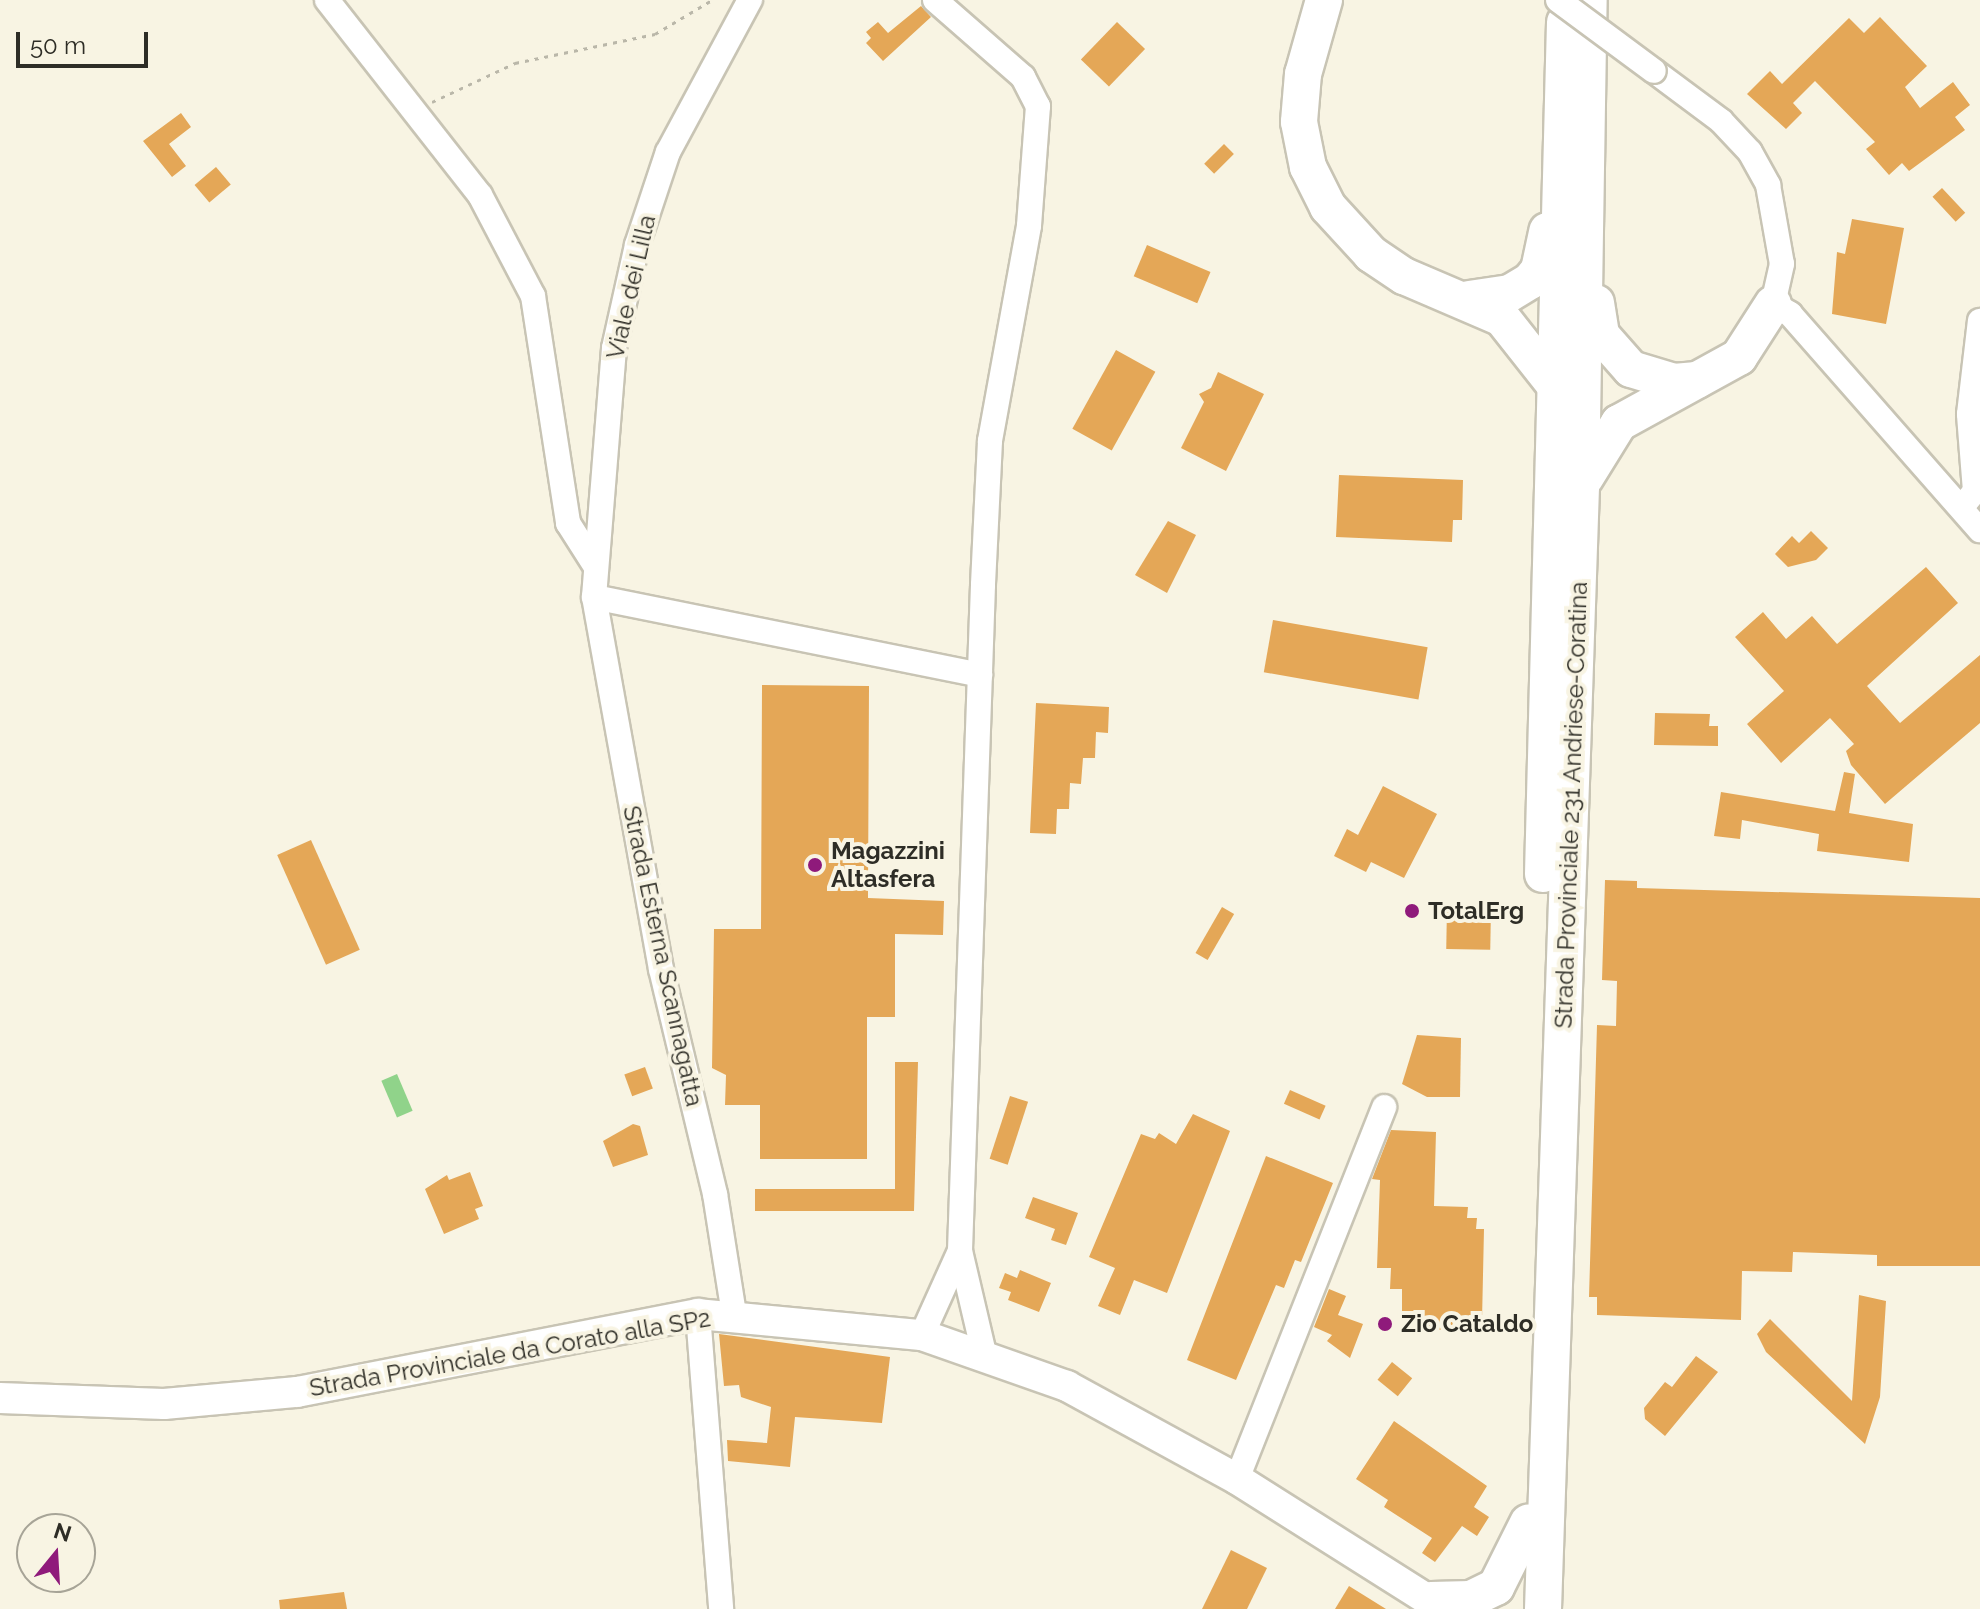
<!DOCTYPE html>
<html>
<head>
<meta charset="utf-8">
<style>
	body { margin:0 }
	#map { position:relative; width:1980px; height:1609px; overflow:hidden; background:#f8f4e3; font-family:Raleway,sans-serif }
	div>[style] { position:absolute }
	.water>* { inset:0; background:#90d38a; transform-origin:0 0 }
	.building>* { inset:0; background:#e4a757; transform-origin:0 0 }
	.path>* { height:3px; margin-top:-1.5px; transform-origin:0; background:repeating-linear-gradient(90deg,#bab7a9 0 4px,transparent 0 10px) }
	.roads { filter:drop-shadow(2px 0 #c8c4b4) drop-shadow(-2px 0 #c8c4b4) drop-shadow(0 2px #c8c4b4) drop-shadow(0 -2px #c8c4b4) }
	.minor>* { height:24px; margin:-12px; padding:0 12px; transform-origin:12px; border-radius:12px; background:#fff }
	.major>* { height:30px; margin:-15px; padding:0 15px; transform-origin:15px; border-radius:15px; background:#fff }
	.highway>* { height:36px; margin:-18px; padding:0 18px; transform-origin:18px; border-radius:18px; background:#fff }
	.bridges { filter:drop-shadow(2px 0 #c8c4b4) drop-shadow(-2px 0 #c8c4b4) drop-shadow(0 2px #c8c4b4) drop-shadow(0 -2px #c8c4b4) }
	.minor-bridge>* { height:24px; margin:-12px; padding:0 12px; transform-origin:12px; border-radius:12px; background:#fff }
	.dots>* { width:22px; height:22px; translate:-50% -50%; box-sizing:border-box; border:4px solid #f8f4e3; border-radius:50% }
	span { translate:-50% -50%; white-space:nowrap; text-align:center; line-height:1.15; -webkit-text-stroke:8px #f8f4e3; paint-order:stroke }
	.street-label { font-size:24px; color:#2e2d26 }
	.poi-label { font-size:24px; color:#2e2d26; font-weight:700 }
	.left { translate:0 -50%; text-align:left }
	.north { position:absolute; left:16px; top:1513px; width:80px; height:80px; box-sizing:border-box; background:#f8f4e3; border:2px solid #a7a497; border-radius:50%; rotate:18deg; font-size:22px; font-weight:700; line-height:32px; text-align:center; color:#2e2d26 }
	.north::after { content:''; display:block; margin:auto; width:28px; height:36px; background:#8f1a7b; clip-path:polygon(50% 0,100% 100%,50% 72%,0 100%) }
	.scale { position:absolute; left:16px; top:32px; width:132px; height:36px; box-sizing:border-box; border:4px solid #2e2d26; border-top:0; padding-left:10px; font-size:24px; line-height:28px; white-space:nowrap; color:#2e2d26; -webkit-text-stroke:6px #f8f4e3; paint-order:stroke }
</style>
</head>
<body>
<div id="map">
	<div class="water">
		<i style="left:397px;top:1074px;width:40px;height:17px;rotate:67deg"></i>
	</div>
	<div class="building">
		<i style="clip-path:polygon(921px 6px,931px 17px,883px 61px,866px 43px,871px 38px,866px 32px,878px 22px,888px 33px)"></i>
		<i style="clip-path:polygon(1880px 17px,1927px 66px,1905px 87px,1920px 108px,1953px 82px,1970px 105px,1955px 117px,1965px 130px,1909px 171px,1902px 163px,1889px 175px,1866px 149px,1875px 142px,1815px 81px,1793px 103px,1802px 113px,1786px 129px,1747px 94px,1770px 71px,1782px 84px,1849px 18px,1864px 33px)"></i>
		<i style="left:1117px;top:22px;width:39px;height:52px;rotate:44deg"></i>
		<i style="clip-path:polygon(181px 113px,191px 127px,169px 144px,186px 166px,172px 177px,143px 141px)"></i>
		<i style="left:1224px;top:144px;width:14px;height:28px;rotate:45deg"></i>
		<i style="left:216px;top:167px;width:23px;height:28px;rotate:50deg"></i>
		<i style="left:1942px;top:188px;width:34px;height:13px;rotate:47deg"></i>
		<i style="clip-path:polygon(1852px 219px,1904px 228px,1886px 324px,1832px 314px,1837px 252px,1845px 254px)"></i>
		<i style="left:1147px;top:245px;width:69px;height:34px;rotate:23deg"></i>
		<i style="left:1116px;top:350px;width:45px;height:90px;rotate:29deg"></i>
		<i style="clip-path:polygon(1218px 372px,1264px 394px,1226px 471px,1181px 448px,1204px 402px,1199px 394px,1211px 388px)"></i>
		<i style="clip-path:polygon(1339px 475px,1463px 480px,1462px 520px,1453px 520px,1452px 542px,1336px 537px)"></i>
		<i style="clip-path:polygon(1168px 521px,1196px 535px,1167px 593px,1135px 575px)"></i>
		<i style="clip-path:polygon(1811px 531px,1828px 548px,1816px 560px,1788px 567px,1775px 554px,1792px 536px,1799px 543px)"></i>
		<i style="clip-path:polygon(1926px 567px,1958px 603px,1867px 686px,1900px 723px,1980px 655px,1980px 723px,1885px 804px,1851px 765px,1846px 751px,1854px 744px,1830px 718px,1781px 763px,1747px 724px,1784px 691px,1735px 637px,1763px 612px,1786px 639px,1812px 616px,1837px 644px)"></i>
		<i style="left:1273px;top:620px;width:157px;height:53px;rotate:10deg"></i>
		<i style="clip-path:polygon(762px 685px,869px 686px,868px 898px,944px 901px,943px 935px,895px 934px,895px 1017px,867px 1017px,867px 1159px,760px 1159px,760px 1105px,725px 1105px,726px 1075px,712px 1068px,714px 929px,761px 929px)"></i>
		<i style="clip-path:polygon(1036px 703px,1109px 707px,1108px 733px,1096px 732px,1095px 758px,1083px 758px,1081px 784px,1070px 783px,1069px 809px,1057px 809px,1056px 834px,1030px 833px)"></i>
		<i style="clip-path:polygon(1655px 713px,1710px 714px,1709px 726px,1718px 726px,1718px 746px,1654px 745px)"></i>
		<i style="clip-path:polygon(1844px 772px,1855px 774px,1849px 813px,1913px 824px,1909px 862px,1817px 851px,1819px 834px,1742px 820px,1740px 839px,1714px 836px,1721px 792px,1835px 811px)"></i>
		<i style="clip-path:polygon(1383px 786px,1437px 814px,1404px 878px,1371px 862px,1366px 872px,1334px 856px,1347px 829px,1358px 835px)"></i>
		<i style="left:311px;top:840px;width:120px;height:37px;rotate:66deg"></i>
		<i style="clip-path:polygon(1605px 880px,1637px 881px,1637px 888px,1980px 898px,1980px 1266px,1877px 1266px,1877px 1255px,1793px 1252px,1792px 1272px,1742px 1271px,1741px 1320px,1597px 1315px,1597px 1297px,1589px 1297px,1597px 1025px,1616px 1026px,1617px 981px,1602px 980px)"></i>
		<i style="left:1447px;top:906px;width:44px;height:43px;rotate:1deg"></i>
		<i style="left:1222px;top:907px;width:14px;height:53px;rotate:30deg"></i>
		<i style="clip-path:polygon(1417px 1035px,1461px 1038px,1460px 1097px,1427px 1097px,1402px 1084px)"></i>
		<i style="clip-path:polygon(895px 1062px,918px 1062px,914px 1211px,755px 1211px,755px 1189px,895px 1189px)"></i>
		<i style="left:645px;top:1067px;width:23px;height:22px;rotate:70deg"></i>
		<i style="left:1290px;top:1090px;width:39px;height:15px;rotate:24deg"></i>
		<i style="left:1010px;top:1096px;width:19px;height:66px;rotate:18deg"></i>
		<i style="clip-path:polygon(1193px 1114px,1230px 1131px,1167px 1293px,1134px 1280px,1120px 1315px,1098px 1306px,1115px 1268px,1089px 1257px,1141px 1134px,1155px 1139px,1159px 1133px,1176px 1144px)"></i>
		<i style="clip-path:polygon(633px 1124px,640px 1126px,648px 1155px,613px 1167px,603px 1141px)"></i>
		<i style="clip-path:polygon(1391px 1130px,1436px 1132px,1434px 1206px,1468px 1207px,1467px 1218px,1477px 1218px,1476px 1229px,1484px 1229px,1482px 1321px,1474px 1322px,1474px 1328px,1410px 1331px,1410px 1314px,1402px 1314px,1402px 1289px,1390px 1289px,1391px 1268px,1377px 1268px,1380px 1180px,1372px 1179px)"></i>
		<i style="clip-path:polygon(1266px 1156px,1333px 1183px,1301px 1262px,1295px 1260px,1284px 1288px,1276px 1285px,1236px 1380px,1187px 1360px)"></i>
		<i style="clip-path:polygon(470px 1172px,483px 1206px,475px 1209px,479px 1219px,444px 1234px,425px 1189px,447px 1175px,449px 1180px)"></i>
		<i style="clip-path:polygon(1033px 1197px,1078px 1213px,1066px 1245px,1051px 1240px,1055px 1229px,1025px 1218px)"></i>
		<i style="clip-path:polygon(1020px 1270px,1051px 1283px,1039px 1312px,1008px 1300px,1011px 1292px,999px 1288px,1005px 1273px,1017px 1278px)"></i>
		<i style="clip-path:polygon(1329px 1289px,1346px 1296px,1338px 1315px,1363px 1324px,1350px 1358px,1327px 1341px,1332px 1335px,1314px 1327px)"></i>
		<i style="clip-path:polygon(1859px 1295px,1886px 1301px,1880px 1397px,1865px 1444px,1766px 1352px,1757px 1334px,1770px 1319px,1852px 1401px)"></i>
		<i style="clip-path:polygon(719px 1334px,890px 1357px,882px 1423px,795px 1417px,790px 1467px,728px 1461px,727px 1440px,767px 1443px,771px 1407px,741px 1397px,739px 1385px,724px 1386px)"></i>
		<i style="clip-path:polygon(1696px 1356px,1718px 1372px,1665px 1436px,1645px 1419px,1644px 1408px,1665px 1382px,1672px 1387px)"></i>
		<i style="left:1392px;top:1362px;width:26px;height:23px;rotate:39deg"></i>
		<i style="clip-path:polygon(1394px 1421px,1487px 1486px,1474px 1507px,1489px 1517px,1477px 1536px,1462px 1526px,1435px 1562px,1422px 1553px,1432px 1538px,1384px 1507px,1388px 1500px,1356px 1479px)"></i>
		<i style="clip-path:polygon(1231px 1550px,1267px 1568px,1247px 1609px,1202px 1609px)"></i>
		<i style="clip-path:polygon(1349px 1586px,1386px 1609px,1335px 1609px)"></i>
		<i style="clip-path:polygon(344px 1592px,347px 1609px,280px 1609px,279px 1600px)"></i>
	</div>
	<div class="path">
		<i style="left:432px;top:102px;width:92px;rotate:-25.2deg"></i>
		<i style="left:515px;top:63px;width:143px;rotate:-11.7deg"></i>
		<i style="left:655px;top:34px;width:66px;rotate:-30.8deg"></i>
	</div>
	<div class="roads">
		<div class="minor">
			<i style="left:327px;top:0;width:248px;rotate:51.9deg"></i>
			<i style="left:480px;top:195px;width:114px;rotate:62.3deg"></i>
			<i style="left:533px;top:296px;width:230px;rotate:81.2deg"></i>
			<i style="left:568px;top:523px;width:49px;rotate:57.6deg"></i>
			<i style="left:935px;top:0;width:117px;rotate:41.2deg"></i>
			<i style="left:1023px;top:77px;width:33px;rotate:63deg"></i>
			<i style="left:1038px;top:106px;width:120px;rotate:94.3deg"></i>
			<i style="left:1029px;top:226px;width:219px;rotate:100.3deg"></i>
			<i style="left:990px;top:441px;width:144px;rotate:92.8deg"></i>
			<i style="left:983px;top:585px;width:666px;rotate:91.98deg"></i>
			<i style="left:960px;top:1251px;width:105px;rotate:76.8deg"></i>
			<i style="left:1654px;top:71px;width:84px;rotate:36.7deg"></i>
			<i style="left:1721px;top:121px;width:42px;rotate:46.9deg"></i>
			<i style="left:1750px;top:152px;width:38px;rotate:61deg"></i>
			<i style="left:1768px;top:185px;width:80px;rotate:80deg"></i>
			<i style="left:1782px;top:264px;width:41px;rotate:102.7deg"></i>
			<i style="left:1773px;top:304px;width:20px;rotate:30deg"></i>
			<i style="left:1790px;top:314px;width:288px;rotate:48.7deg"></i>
			<i style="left:1962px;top:507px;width:21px;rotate:-51deg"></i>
			<i style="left:1975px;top:491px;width:77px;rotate:-94.5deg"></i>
			<i style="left:1969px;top:414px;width:94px;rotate:-83.3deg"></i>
			<i style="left:594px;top:597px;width:394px;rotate:11.4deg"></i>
			<i style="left:698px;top:1314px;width:296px;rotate:85.5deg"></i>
			<i style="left:734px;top:1314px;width:121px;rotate:-99deg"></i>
			<i style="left:715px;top:1194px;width:231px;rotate:-103.5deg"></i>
			<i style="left:661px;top:969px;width:378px;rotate:-100.2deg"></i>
			<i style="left:594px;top:597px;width:250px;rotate:-85.4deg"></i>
			<i style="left:614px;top:348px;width:106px;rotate:-77.4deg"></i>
			<i style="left:637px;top:245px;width:98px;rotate:-71.6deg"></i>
			<i style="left:668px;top:152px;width:173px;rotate:-61.7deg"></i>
			<i style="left:922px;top:1335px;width:92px;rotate:-65.7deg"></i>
			<i style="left:1237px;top:1479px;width:400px;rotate:-68.4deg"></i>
		</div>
		<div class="major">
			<i style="left:0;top:1398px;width:164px;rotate:2.1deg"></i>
			<i style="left:164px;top:1404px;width:134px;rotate:-5.2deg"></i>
			<i style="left:297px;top:1392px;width:409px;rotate:-11deg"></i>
			<i style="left:698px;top:1314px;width:225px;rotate:5.4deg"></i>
			<i style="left:922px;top:1335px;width:154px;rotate:19.4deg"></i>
			<i style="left:1067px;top:1386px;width:194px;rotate:28.7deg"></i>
			<i style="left:1237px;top:1479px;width:244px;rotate:32.3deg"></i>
		</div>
		<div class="highway">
			<i style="left:1324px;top:0;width:77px;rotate:105.8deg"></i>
			<i style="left:1303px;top:74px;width:48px;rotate:94.8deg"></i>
			<i style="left:1299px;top:122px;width:46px;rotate:78.7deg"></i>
			<i style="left:1308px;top:167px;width:45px;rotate:63.4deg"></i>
			<i style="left:1328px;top:207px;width:64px;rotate:47.5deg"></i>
			<i style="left:1371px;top:254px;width:40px;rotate:34deg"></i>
			<i style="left:1404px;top:276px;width:107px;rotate:23.2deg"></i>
			<i style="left:1502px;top:318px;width:89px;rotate:51.8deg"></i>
			<i style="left:1469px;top:299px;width:41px;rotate:-8.3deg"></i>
			<i style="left:1510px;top:293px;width:23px;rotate:-31deg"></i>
			<i style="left:1530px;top:281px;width:14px;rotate:-51deg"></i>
			<i style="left:1539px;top:270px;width:40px;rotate:-78deg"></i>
			<i style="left:1596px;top:303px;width:32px;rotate:81deg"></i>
			<i style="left:1601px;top:335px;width:45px;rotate:48.6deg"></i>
			<i style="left:1631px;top:369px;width:45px;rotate:16.8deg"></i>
			<i style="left:1674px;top:382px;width:23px;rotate:-5deg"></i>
			<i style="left:1585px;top:478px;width:65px;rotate:-58.3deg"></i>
			<i style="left:1619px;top:423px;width:137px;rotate:-28.8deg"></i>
			<i style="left:1739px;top:357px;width:63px;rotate:-57.3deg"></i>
			<i style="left:1543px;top:874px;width:852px;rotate:-88.52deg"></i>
			<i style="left:1431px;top:1600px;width:40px;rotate:-1.4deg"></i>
			<i style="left:1471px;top:1599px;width:28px;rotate:-26deg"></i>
			<i style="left:1496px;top:1587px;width:72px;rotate:-63.4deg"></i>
			<i style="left:1543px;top:1609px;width:1124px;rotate:-88.06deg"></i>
			<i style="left:1581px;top:486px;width:486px;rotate:-89.1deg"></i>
		</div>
	</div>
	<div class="bridges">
		<div class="minor-bridge">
			<i style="left:1558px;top:0;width:119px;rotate:36.5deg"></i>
		</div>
	</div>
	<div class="dots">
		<i style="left:815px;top:865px;background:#8f1a7b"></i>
		<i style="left:1412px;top:911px;background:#8f1a7b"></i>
		<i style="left:1385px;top:1324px;background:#8f1a7b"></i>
	</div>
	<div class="street-label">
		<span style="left:631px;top:287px;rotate:-77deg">Viale dei Lilla</span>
		<span style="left:1571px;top:805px;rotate:-88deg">Strada Provinciale 231 Andriese-Coratina</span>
		<span style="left:663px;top:956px;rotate:78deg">Strada Esterna Scannagatta</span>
		<span style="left:510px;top:1353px;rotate:-10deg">Strada Provinciale da Corato alla SP2</span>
	</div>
	<div class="poi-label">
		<span class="left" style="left:831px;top:865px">Magazzini<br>Altasfera</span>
		<span class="left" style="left:1428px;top:911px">TotalErg</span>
		<span class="left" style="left:1401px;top:1324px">Zio Cataldo</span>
	</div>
	<div class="north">N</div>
	<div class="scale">50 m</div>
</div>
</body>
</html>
